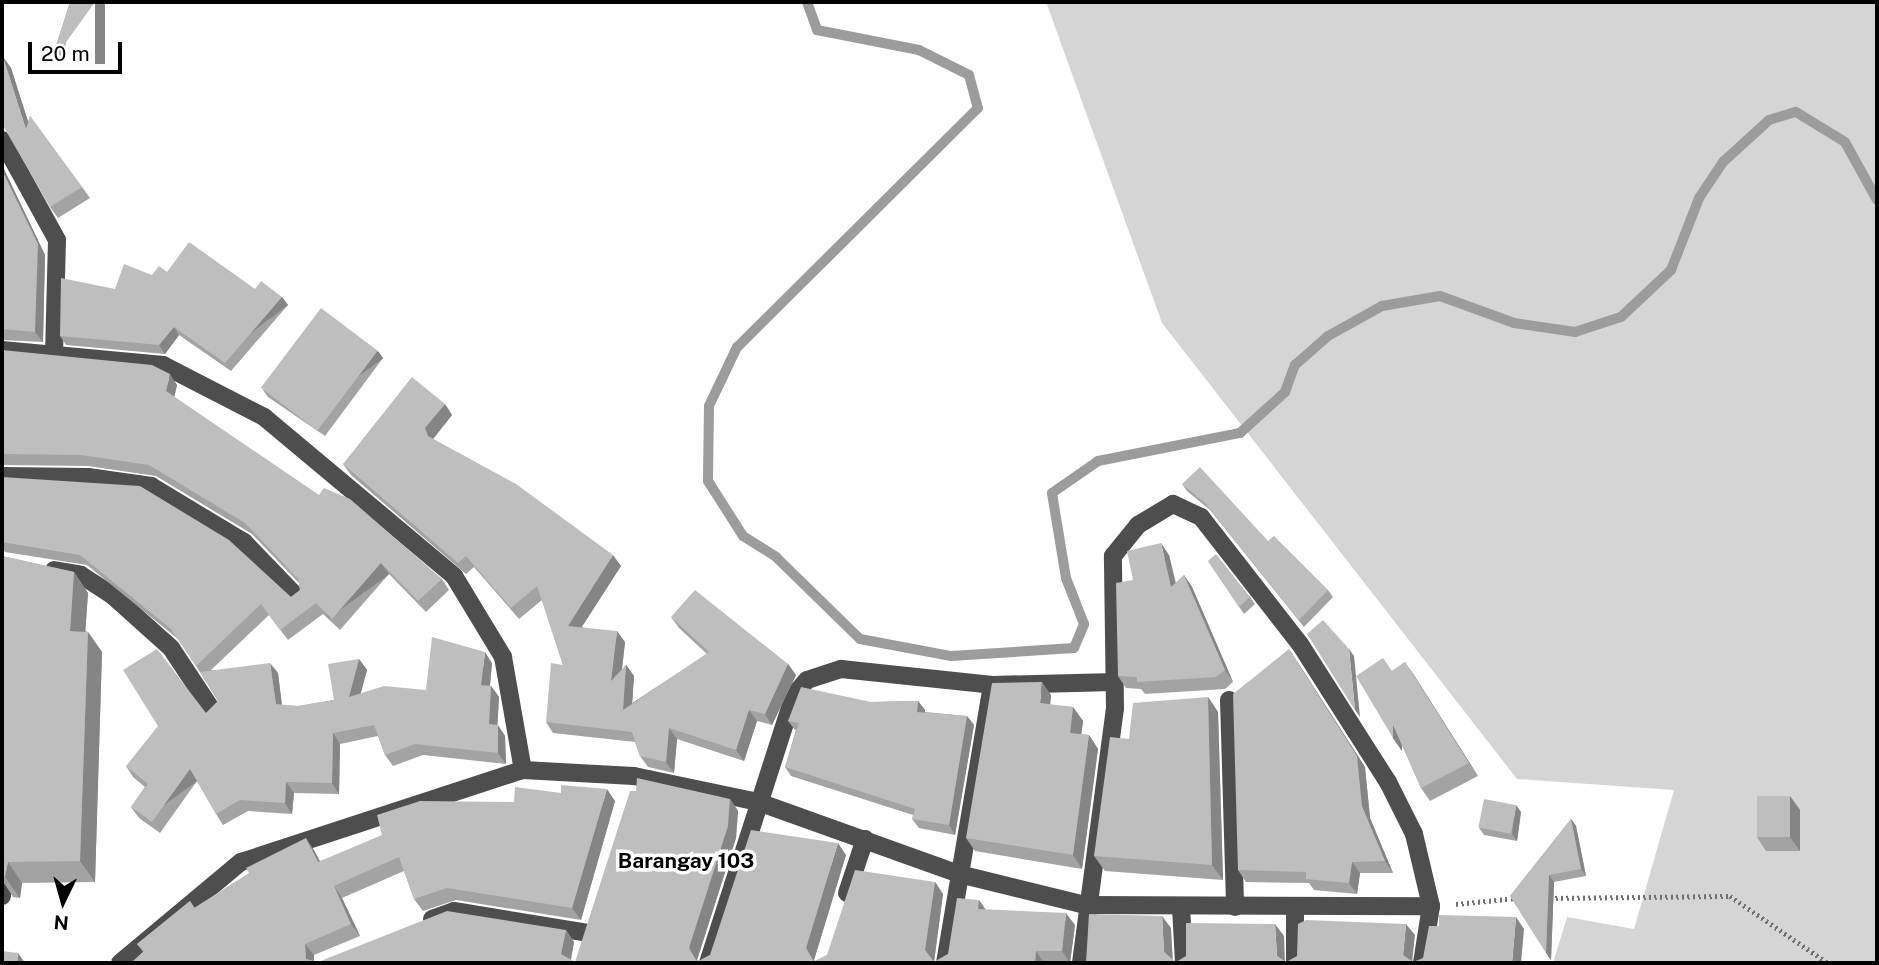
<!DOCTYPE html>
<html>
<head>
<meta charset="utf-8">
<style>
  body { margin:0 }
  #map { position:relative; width:1879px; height:965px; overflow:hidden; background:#fff; font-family:"Public Sans",sans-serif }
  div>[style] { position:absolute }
  .green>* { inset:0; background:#d5d5d5 }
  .stream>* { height:10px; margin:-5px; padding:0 5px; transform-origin:5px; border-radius:5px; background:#9c9c9c }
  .path>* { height:4.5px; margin-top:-2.25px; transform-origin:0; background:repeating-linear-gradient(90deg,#707070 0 2px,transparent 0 5.5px) }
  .minor>* { height:18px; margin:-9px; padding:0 9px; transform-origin:9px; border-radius:9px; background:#4e4e4e }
  .wall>* { inset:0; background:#a3a3a3 }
  .shaded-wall>* { inset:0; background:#858585; transform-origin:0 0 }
  .building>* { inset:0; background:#bebebe; transform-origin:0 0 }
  span { translate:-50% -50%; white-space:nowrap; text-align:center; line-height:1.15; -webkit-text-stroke:7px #fff; paint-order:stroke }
  .quarter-label { font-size:21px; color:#000; font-weight:700 }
  .frame { position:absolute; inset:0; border:4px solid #000; pointer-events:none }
  .north { position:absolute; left:28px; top:867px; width:70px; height:70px; -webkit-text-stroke:5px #fff; paint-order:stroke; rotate:185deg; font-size:19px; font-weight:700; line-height:28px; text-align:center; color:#000 }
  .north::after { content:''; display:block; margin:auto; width:24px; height:32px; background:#000; clip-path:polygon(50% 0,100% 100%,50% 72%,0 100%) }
  .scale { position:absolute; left:28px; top:42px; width:94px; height:32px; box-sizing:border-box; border:4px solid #000; border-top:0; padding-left:9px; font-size:21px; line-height:24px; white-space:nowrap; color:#000; -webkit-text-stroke:5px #fff; paint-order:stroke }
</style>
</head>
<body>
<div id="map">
  <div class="green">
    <i style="clip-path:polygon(1046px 2px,1877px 2px,1877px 963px,1553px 963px,1567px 917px,1634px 929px,1674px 790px,1517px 779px,1162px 323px)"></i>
  </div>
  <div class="stream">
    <i style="left:807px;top:2px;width:30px;rotate:70deg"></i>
    <i style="left:817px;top:30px;width:104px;rotate:11.1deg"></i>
    <i style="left:919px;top:50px;width:56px;rotate:26.6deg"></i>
    <i style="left:969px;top:75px;width:34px;rotate:75deg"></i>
    <i style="left:978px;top:108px;width:339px;rotate:135.2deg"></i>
    <i style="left:737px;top:347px;width:65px;rotate:115.4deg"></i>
    <i style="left:709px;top:406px;width:75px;rotate:90.8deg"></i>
    <i style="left:708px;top:481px;width:65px;rotate:57.5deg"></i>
    <i style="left:743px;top:536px;width:39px;rotate:32deg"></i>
    <i style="left:776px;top:557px;width:117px;rotate:44.3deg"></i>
    <i style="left:860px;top:639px;width:93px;rotate:10.6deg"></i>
    <i style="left:951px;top:656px;width:123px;rotate:-3.7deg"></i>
    <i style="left:1074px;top:648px;width:26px;rotate:-67deg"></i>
    <i style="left:1084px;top:624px;width:49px;rotate:-111.4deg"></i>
    <i style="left:1066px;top:578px;width:86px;rotate:-99.4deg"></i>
    <i style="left:1052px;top:493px;width:56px;rotate:-34.8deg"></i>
    <i style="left:1098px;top:461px;width:145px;rotate:-11.2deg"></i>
    <i style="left:1240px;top:433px;width:61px;rotate:-42.3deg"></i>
    <i style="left:1285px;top:392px;width:29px;rotate:-70deg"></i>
    <i style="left:1295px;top:365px;width:44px;rotate:-41.3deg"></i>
    <i style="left:1328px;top:336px;width:62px;rotate:-29.1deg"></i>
    <i style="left:1382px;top:306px;width:59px;rotate:-9.8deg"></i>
    <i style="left:1440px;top:296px;width:79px;rotate:20deg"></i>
    <i style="left:1514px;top:323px;width:62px;rotate:8.4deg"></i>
    <i style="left:1575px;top:332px;width:48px;rotate:-18.1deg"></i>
    <i style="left:1621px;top:317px;width:69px;rotate:-43.2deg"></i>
    <i style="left:1671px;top:270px;width:77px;rotate:-68.7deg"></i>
    <i style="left:1699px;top:198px;width:43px;rotate:-56.3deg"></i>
    <i style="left:1723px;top:162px;width:62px;rotate:-42.4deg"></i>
    <i style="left:1769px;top:120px;width:28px;rotate:-17deg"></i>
    <i style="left:1796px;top:112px;width:57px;rotate:31.5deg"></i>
    <i style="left:1845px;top:142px;width:66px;rotate:61.1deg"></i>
  </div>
  <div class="path">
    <i style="left:1550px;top:898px;width:180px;rotate:-0.6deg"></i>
    <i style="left:1730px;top:896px;width:119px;rotate:34.4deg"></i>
    <i style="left:1456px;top:904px;width:61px;rotate:-5.6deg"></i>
  </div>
  <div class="minor">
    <i style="left:2px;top:140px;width:114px;rotate:61.2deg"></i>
    <i style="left:57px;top:240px;width:111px;rotate:91.5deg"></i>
    <i style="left:2px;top:350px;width:162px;rotate:5.3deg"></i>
    <i style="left:163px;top:365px;width:114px;rotate:27.2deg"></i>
    <i style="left:264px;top:417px;width:248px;rotate:39.9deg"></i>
    <i style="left:454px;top:576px;width:95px;rotate:58.8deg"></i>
    <i style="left:503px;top:657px;width:115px;rotate:80deg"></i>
    <i style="left:2px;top:476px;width:86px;rotate:0.7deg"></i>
    <i style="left:88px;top:477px;width:64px;rotate:8.1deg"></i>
    <i style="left:151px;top:486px;width:109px;rotate:31.1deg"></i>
    <i style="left:244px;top:542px;width:76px;rotate:46.1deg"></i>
    <i style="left:54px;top:570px;width:27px;rotate:10deg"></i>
    <i style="left:81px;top:575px;width:37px;rotate:33deg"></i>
    <i style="left:112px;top:595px;width:79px;rotate:41.9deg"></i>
    <i style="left:171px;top:648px;width:78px;rotate:56.5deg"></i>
    <i style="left:1229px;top:700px;width:207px;rotate:88.3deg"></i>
    <i style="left:847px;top:893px;width:57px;rotate:-71.6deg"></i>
    <i style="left:2px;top:896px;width:38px;rotate:-85deg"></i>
    <i style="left:1181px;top:907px;width:56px;rotate:86.9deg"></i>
    <i style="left:1295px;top:910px;width:53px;rotate:90deg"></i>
    <i style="left:432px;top:919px;width:23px;rotate:-20deg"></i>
    <i style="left:454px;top:911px;width:137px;rotate:9.3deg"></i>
    <i style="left:120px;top:963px;width:158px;rotate:-39.9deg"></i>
    <i style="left:241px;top:862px;width:297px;rotate:-18.1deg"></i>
    <i style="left:523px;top:770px;width:111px;rotate:3.1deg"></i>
    <i style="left:634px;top:776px;width:127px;rotate:11.8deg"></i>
    <i style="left:758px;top:802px;width:214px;rotate:19.7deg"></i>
    <i style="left:959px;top:874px;width:130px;rotate:13.8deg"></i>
    <i style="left:1085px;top:905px;width:346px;rotate:0.2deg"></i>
    <i style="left:708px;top:963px;width:281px;rotate:-72.2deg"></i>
    <i style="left:794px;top:695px;width:20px;rotate:-49deg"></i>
    <i style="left:807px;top:680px;width:36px;rotate:-18deg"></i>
    <i style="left:841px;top:669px;width:152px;rotate:6deg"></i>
    <i style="left:992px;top:685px;width:123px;rotate:-1.4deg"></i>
    <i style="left:945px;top:963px;width:282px;rotate:-80.4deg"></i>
    <i style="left:1081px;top:963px;width:257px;rotate:-82.4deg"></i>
    <i style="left:1115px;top:708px;width:152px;rotate:-90.8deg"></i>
    <i style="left:1113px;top:556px;width:40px;rotate:-51deg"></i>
    <i style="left:1138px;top:525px;width:41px;rotate:-31deg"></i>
    <i style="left:1173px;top:504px;width:31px;rotate:25deg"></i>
    <i style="left:1201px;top:517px;width:161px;rotate:52.1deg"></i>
    <i style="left:1300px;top:644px;width:164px;rotate:57.5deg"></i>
    <i style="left:1388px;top:782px;width:58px;rotate:63.4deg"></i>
    <i style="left:1414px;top:834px;width:74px;rotate:76.7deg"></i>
    <i style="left:1431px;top:906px;width:58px;rotate:99deg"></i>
  </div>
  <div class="wall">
    <i style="clip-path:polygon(70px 2px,64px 59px,60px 56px,55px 49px)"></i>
    <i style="clip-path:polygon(3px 57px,11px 68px,28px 122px,30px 116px,90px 198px,58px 218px,50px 207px)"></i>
    <i style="clip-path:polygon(2px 165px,45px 255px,43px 342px,2px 340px)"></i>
    <i style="clip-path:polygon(167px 272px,255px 289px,282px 297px,288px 305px,231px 371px,179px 335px,165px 354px,66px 345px,60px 336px,115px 289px,152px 275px)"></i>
    <i style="clip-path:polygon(2px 350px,177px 385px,174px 397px,442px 579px,449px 590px,426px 612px,389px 574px,340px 630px,323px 614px,288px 640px,269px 615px,211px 670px,278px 673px,282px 705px,298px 706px,334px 700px,359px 659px,367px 670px,360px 694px,426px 690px,492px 663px,490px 686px,491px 686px,499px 697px,497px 725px,505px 736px,506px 764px,423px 755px,393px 766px,385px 755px,378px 736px,340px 744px,339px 794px,294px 793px,292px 814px,248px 811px,223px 825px,216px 814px,197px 781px,160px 833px,139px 818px,131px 807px,145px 787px,133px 777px,126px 766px,206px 713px,218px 701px,200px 672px,178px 639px,87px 565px,5px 552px,2px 547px,2px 477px,291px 597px,300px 590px,299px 583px,252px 534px,156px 476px,88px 466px,2px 465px)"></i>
    <i style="clip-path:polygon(383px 358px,325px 436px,268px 397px,263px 390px)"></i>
    <i style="clip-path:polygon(445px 404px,452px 415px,433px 439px,621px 566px,582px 627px,625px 642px,622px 670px,626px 665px,634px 676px,632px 703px,707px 654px,679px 628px,671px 617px,788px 664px,796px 675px,772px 725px,757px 721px,744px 761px,677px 739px,674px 773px,648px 767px,640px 756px,635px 742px,553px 733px,546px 722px,563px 665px,542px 600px,519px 619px,474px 567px,466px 574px,351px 475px,343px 464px)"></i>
    <i style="clip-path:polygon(1182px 484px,1328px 590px,1333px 597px,1304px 627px,1210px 510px,1187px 491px)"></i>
    <i style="clip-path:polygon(1169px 555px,1176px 583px,1184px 575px,1192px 587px,1233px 682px,1225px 689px,1145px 694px,1141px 689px,1126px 688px,1118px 676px,1133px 580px)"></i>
    <i style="clip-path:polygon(2px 556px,74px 572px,88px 593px,85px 631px,88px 632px,102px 652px,95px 882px,22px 883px,20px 898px,13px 897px,2px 880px)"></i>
    <i style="clip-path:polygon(1208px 561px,1250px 597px,1255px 604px,1244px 614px)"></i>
    <i style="clip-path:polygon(1297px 661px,1365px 767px,1370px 818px,1393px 873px,1360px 873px,1357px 894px,1314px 890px,1309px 883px,1246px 882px,1238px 870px)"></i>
    <i style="clip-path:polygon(1405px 662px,1478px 776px,1430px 801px,1421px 788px,1402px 745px,1402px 751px,1393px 738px,1392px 671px)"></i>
    <i style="clip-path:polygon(1051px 695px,1050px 705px,1073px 707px,1083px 721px,1081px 734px,1089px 735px,1098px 749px,1082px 869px,975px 851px,966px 838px)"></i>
    <i style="clip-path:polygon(1208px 697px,1218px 712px,1223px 880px,1105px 871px,1094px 856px,1129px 739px)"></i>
    <i style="clip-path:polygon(918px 701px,925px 710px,925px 712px,967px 716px,974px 725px,955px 835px,919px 828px,912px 819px,913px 815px,791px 776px,785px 767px,796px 730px,795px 730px,788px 721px,871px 702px)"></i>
    <i style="clip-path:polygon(1790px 796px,1800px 810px,1800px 851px,1766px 851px,1757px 837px)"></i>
    <i style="clip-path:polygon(730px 799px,738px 811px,736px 838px,697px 960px,698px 961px,710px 955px,846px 855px,814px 960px,815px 961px,827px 955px,935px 882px,943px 894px,934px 962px,948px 954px,979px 900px,986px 910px,1075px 925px,1070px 963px,131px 963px,143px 952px,137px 944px,190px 901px,195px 908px,314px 850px,320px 861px,514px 802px,615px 801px,581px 920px,456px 900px,423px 911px,414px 899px,404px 871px,342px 898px,360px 936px,314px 955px,314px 961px,318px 962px,566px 930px,574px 942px,571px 960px,575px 962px)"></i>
    <i style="clip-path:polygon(1521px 812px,1517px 841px,1484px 835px,1479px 828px)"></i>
    <i style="clip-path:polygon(1571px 819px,1576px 826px,1586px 876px,1554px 882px,1551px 960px,1510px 896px)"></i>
  </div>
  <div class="shaded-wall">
    <i style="left:95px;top:2px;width:10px;height:62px"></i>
    <i style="clip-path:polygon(3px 57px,11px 68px,34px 140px,26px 129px)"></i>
    <i style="clip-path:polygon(2px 165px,45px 255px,43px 342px,35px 332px,2px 170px)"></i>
    <i style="left:282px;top:297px;width:10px;height:87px;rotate:53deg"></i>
    <i style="clip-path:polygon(174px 327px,179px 335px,165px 354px,159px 345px)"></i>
    <i style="left:378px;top:351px;width:9px;height:97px;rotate:54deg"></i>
    <i style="clip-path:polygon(170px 374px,177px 385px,173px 402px,166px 391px)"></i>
    <i style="clip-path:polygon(445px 404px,452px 415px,433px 439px,428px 436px,425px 428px)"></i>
    <i style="clip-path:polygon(1161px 543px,1169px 555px,1179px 599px,1171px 587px)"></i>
    <i style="clip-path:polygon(613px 555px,621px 566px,575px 637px,568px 626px)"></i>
    <i style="left:381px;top:563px;width:14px;height:74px;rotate:54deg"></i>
    <i style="clip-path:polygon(74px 572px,88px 593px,84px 652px,70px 631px)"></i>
    <i style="clip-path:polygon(1184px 575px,1192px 587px,1233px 682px,1225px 670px)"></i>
    <i style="clip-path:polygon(617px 631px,625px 642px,619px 693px,611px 681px)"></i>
    <i style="clip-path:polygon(88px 632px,102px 652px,95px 882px,80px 861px)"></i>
    <i style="clip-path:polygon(1289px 649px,1365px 767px,1370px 818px,1393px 873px,1385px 861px)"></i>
    <i style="clip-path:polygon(1349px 649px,1354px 656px,1360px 717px,1355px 710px)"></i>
    <i style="clip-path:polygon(485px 652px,492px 663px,489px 696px,481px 685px)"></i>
    <i style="clip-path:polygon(359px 659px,367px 670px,357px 708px,349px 697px)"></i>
    <i style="clip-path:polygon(1405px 662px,1414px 675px,1478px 776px,1469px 763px)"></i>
    <i style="clip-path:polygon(270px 663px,278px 673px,283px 715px,276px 704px)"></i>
    <i style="clip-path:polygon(788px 664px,796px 675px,772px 725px,765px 714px)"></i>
    <i style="clip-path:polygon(626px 665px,634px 676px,631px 721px,623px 710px)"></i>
    <i style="clip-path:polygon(1042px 682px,1051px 695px,1049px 717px,1040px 703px)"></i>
    <i style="clip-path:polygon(491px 686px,499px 697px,497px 735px,489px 724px)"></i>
    <i style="clip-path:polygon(1208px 697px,1218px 712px,1223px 880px,1212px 865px)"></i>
    <i style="clip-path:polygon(918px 701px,925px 710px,924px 721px,917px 712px)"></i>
    <i style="clip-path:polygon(1073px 707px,1083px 721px,1080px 746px,1070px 733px)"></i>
    <i style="clip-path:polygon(749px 710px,757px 721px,744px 761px,736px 750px)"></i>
    <i style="clip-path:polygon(967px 716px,974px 725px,955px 835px,949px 825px)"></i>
    <i style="clip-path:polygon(498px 725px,505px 736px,506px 764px,498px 753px)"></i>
    <i style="clip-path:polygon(1393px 725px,1402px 738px,1402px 751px,1393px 738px)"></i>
    <i style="clip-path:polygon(669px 728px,677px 739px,674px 773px,666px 762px)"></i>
    <i style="clip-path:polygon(333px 733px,340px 744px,339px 794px,332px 783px)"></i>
    <i style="clip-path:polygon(1089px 735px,1098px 749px,1082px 869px,1073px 855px)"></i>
    <i style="left:190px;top:769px;width:14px;height:65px;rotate:54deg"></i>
    <i style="clip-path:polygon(286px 782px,294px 793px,292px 814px,285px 803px)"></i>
    <i style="clip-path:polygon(607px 789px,615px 801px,581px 920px,572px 908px)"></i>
    <i style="clip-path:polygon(1790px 796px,1800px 810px,1800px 851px,1790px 837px)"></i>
    <i style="clip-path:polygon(730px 799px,738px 811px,736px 838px,697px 960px,699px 963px,698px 963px,689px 948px)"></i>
    <i style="clip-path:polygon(1516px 805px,1521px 812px,1517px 841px,1512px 834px)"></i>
    <i style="clip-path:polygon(1571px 819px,1576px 826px,1586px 876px,1581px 869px)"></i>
    <i style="clip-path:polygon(306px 838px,314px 850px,326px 874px,318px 862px)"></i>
    <i style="clip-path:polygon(838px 843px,846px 855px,814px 960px,816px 963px,815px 963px,806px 948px)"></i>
    <i style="clip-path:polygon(8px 862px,22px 883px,20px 898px,5px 877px)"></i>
    <i style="clip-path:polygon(1352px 862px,1360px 873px,1357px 894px,1349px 883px)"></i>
    <i style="clip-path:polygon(1549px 875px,1554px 882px,1551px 960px,1546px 953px)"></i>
    <i style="clip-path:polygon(935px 882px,943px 894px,934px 962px,925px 950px)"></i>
    <i style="clip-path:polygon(334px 886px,342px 898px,360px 936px,351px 924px)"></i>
    <i style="clip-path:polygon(979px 900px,987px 912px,978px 909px)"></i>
    <i style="clip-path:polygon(1066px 913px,1075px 925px,1070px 963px,1062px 951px)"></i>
    <i style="clip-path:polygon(1162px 916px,1171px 928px,1173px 963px,1164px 952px)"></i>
    <i style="clip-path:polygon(1516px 917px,1524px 929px,1521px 963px,1512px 963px)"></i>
    <i style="clip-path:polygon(1275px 924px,1284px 936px,1285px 963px,1277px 956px)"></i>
    <i style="clip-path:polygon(1406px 924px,1415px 935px,1412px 963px,1403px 955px)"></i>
    <i style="clip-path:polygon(566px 930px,574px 942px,570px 963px,561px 954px)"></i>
    <i style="clip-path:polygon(305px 944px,314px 955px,314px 963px,306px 959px)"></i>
    <i style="clip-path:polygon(1036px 951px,1044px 963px,1035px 963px)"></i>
    <i style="clip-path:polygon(18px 953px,25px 963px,17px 963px)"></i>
  </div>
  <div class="building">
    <i style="clip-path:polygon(70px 2px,95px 2px,59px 52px,55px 49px)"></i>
    <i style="clip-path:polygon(2px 57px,3px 57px,26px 129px,30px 116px,82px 187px,50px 207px,2px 124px)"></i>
    <i style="clip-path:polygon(2px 170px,38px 244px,35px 332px,2px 329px)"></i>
    <i style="clip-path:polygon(189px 242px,255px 289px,261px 281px,282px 297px,225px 363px,174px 327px,159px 345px,60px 336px,61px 278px,115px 289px,124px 264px,152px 275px,159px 266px,167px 272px)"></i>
    <i style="left:321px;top:308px;width:71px;height:100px;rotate:37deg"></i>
    <i style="clip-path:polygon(2px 350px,152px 365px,170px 374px,166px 391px,319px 495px,324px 488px,350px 499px,442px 579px,418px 601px,381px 563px,332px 619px,316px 603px,280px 630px,261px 604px,196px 666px,171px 629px,80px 555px,2px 542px,2px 477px,140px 486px,229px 540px,291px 597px,300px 590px,298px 579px,245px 523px,149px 465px,81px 455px,2px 454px)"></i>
    <i style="clip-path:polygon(412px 377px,445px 404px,425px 428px,428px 436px,516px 484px,613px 555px,568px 626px,617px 631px,611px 681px,626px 665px,623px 710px,709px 652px,671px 617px,695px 590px,788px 664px,765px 714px,749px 710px,736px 750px,669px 728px,666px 762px,640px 756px,632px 732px,546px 722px,551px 663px,563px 665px,537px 586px,511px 608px,466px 556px,458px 563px,343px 464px)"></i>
    <i style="clip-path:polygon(1200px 467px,1268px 541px,1274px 536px,1328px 590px,1299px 620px,1205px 503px,1182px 484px)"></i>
    <i style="clip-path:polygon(1161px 543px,1171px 587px,1184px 575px,1225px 670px,1216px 677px,1137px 682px,1137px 677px,1118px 676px,1116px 583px,1133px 580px,1127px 551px)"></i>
    <i style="clip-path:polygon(1216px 554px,1250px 597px,1239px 607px,1208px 561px)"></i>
    <i style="clip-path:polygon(2px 556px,74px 572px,70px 631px,88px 632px,80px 861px,8px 862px,5px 877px,2px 876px)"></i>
    <i style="clip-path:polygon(1323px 620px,1349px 649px,1355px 710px,1307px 634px)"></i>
    <i style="clip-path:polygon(432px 637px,485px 652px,481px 685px,491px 686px,489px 724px,498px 725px,498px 753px,415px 744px,385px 755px,374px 725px,333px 733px,332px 783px,286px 782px,285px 803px,240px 800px,216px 814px,190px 769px,152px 822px,131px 807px,148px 784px,126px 766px,158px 726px,123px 670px,157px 649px,206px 713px,218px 701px,200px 672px,270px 663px,276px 704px,298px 706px,334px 700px,328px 664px,359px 659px,349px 697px,384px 686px,426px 690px)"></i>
    <i style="clip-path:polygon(1289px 649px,1357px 756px,1362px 806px,1385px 861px,1352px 862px,1349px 883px,1306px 879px,1306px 872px,1238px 870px,1233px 694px)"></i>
    <i style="clip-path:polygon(1383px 658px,1392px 671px,1405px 662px,1469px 763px,1421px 788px,1393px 725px,1393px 738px,1356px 676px)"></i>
    <i style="clip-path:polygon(1042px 682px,1040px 703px,1073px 707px,1070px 733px,1089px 735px,1073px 855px,966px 838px,992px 683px)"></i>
    <i style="clip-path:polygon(801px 687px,871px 702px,918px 701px,917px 712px,967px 716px,949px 825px,912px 819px,915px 809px,785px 767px,799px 723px,788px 721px)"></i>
    <i style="clip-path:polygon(1208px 697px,1212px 865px,1094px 856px,1110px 737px,1129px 739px,1133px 703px)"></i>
    <i style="clip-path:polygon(637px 778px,730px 799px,728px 826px,689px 948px,697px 962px,710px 955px,751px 830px,838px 843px,806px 948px,814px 962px,827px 955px,855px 870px,935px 882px,925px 950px,934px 962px,948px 954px,957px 898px,979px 900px,978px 909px,1066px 913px,1062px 951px,1036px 951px,1035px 963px,131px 963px,144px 951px,137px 944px,190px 901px,194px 908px,249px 873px,246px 868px,306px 838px,318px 862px,382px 835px,377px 815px,420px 801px,514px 802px,515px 787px,561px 793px,561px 785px,607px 789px,572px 908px,447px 888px,414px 899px,399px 857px,334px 886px,351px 924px,305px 944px,306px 959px,318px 962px,447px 911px,566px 930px,561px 954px,575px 962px,630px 791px,636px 791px)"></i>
    <i style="left:1757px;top:796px;width:33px;height:41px"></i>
    <i style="left:1484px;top:799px;width:33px;height:29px;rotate:11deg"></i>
    <i style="clip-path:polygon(1571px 819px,1581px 869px,1549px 875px,1546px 953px,1510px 896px)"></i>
    <i style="clip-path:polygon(1089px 914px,1162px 916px,1164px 952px,1176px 962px,1186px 956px,1186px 923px,1275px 924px,1277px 956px,1286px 962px,1297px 956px,1298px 924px,1306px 920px,1406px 924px,1403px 955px,1413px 962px,1423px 958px,1429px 926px,1439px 926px,1439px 915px,1516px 917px,1512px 963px,1086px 963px)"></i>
    <i style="clip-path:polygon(2px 951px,18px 953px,17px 963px,2px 963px)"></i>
  </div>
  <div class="quarter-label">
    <span style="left:686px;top:861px">Barangay 103</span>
  </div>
  <div class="frame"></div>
  <div class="north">N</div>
  <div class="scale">20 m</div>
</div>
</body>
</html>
